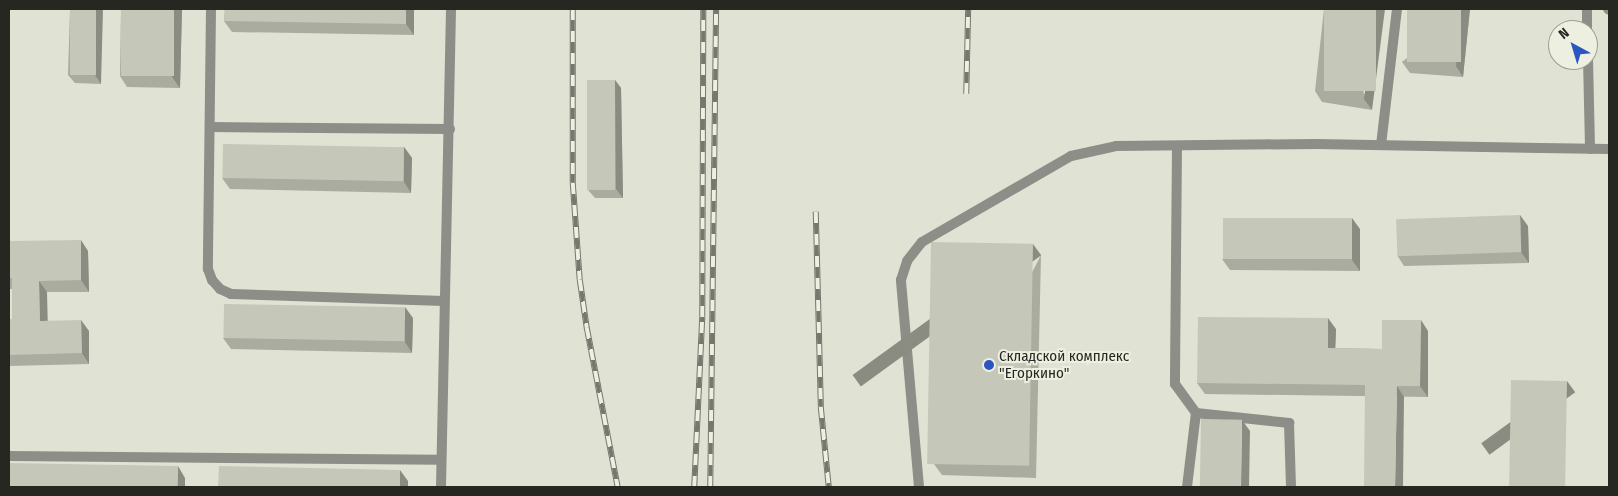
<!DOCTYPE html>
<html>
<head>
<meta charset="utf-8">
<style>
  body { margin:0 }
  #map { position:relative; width:1618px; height:496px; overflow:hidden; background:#e0e3d3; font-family:"Fira Sans Condensed",sans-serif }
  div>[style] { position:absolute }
  .lane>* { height:10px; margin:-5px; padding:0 5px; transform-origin:5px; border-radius:5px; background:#8d8e87 }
  .rail>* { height:5.5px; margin-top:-2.75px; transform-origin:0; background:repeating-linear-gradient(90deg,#edf0e0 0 11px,#76786e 0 22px); box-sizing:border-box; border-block:1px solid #76786e }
  .wall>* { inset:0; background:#a9ac9e }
  .shaded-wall>* { inset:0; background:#8a8c81; transform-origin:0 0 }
  .building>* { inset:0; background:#c5c8b8; transform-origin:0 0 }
  .dots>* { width:14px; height:14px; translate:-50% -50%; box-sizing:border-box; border:2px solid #edf0e0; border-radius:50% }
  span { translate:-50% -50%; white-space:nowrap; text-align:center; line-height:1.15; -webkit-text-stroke:4px #edf0e0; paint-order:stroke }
  .poi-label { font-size:15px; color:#262721 }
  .left { translate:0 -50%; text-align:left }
  .frame { position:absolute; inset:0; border:10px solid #262721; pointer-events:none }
  .north { position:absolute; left:1548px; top:20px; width:50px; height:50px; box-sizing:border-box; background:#edf0e0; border:1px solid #9da094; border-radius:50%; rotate:321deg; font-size:14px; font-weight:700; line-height:20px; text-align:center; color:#262721 }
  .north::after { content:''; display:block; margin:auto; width:18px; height:22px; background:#2a55c3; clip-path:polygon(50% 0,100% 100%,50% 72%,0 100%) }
</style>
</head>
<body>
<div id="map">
  <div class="lane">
    <i style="left:211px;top:9px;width:260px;rotate:90.7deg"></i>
    <i style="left:208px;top:269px;width:12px;rotate:70deg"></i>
    <i style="left:212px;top:280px;width:12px;rotate:48deg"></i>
    <i style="left:220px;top:289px;width:12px;rotate:24deg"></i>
    <i style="left:231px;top:294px;width:213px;rotate:1.9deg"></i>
    <i style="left:1587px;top:9px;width:21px;rotate:90deg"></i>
    <i style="left:1608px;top:9px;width:1px;rotate:45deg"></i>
    <i style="left:1588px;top:59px;width:90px;rotate:88.7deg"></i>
    <i style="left:210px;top:127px;width:240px;rotate:0.5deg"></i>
    <i style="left:1381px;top:145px;width:137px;rotate:-83.3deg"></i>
    <i style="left:1177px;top:146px;width:238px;rotate:90.5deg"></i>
    <i style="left:1175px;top:384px;width:36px;rotate:54deg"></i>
    <i style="left:1196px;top:413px;width:94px;rotate:6.1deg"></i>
    <i style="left:1289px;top:423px;width:64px;rotate:88.2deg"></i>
    <i style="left:9px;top:456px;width:432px;rotate:0.5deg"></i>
    <i style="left:441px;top:487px;width:478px;rotate:-88.8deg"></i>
    <i style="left:919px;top:487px;width:208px;rotate:-95deg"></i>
    <i style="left:901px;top:280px;width:20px;rotate:-72deg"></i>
    <i style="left:907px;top:261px;width:24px;rotate:-52deg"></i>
    <i style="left:922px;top:242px;width:172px;rotate:-30deg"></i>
    <i style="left:1071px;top:156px;width:46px;rotate:-12.5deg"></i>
    <i style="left:1116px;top:146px;width:200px;rotate:-0.6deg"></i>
    <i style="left:1316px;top:144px;width:293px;rotate:1deg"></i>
    <i style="left:1187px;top:487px;width:75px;rotate:-83.1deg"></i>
  </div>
  <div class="rail">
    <i style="left:573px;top:9px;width:174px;rotate:90deg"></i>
    <i style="left:573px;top:183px;width:97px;rotate:85.9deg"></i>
    <i style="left:580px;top:280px;width:49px;rotate:81.7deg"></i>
    <i style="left:587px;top:328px;width:162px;rotate:79deg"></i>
    <i style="left:966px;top:94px;width:85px;rotate:-88.7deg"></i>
    <i style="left:816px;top:212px;width:195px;rotate:88.5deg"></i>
    <i style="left:821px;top:407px;width:80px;rotate:84.3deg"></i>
    <i style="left:694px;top:487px;width:170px;rotate:-87.3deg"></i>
    <i style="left:702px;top:317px;width:308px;rotate:-89.8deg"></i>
    <i style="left:710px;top:487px;width:478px;rotate:-89.3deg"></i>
  </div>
  <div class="wall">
    <i style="clip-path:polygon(70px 9px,101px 84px,75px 83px,68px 75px)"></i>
    <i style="clip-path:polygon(121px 9px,182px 9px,180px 88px,127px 87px,120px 76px)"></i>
    <i style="clip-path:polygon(225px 9px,414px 9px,414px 35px,232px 32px,224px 21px)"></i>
    <i style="clip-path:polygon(1324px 9px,1372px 110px,1322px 102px,1315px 91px)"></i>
    <i style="clip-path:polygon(1470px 9px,1463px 77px,1410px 73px,1402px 62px)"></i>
    <i style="clip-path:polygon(615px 80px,621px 88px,623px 198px,595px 198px,588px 190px)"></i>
    <i style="clip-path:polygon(404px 147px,412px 158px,411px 193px,230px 189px,222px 178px)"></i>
    <i style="clip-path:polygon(1528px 226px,1529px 263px,1404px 266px,1397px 255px)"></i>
    <i style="clip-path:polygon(1360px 229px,1360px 271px,1230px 270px,1222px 259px)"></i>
    <i style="clip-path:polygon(9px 241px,88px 251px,89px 292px,47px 292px,47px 321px,89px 331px,89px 364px,9px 366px,9px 319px,12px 319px,12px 289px,9px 289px)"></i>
    <i style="clip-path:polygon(1041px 255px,1036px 478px,942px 475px,934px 464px)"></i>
    <i style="clip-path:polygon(413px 318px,412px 353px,231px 349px,223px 338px)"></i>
    <i style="clip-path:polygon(1336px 329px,1335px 348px,1382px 349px,1428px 331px,1428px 397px,1205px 394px,1197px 383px)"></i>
  </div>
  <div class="shaded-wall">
    <i style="clip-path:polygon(96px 9px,103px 9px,101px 84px,95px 75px)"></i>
    <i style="clip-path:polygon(174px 9px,182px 9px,180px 88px,172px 77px)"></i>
    <i style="clip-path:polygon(406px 9px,414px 9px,414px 35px,406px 24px)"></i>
    <i style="clip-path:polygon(1376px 9px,1385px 9px,1372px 110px,1364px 99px)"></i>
    <i style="clip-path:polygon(1461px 9px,1470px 9px,1463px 77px,1456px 66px)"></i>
    <i style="clip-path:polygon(615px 80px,621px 88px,623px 198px,616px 189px)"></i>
    <i style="clip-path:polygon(404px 147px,412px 158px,411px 193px,404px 182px)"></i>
    <i style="clip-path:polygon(1520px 215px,1528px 226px,1529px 263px,1521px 252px)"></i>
    <i style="clip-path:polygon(1352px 218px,1360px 229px,1360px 271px,1352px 260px)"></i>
    <i style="clip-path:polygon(81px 240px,88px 251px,89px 292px,81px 280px)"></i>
    <i style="left:1033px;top:244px;width:14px;height:223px;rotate:54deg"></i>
    <i style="clip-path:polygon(39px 281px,47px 292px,48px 332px,40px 321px)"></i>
    <i style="clip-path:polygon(405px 307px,413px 318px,412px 353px,405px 342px)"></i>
    <i style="clip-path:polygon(1328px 318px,1336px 329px,1335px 359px,1328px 348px)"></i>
    <i style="clip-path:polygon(81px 320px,89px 331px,89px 364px,82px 353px)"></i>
    <i style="clip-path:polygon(1421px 320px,1428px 331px,1428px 397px,1420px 386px)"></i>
    <i style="left:1567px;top:381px;width:14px;height:106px;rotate:54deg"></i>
    <i style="clip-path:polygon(1397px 386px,1404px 397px,1403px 487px,1395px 487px)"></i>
    <i style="clip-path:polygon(1242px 420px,1250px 431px,1249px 487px,1241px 487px)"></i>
    <i style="clip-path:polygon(178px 466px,185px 478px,185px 487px,177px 487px)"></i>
    <i style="clip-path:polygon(400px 470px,408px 481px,408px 487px,400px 487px)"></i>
  </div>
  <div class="building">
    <i style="left:70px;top:9px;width:26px;height:66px"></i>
    <i style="left:121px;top:9px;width:53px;height:67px"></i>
    <i style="clip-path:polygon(225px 9px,406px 9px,406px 24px,224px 21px)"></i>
    <i style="left:1324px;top:9px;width:52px;height:82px"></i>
    <i style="left:1407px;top:9px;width:54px;height:53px"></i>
    <i style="left:587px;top:80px;width:28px;height:110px"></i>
    <i style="left:223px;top:144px;width:181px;height:34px;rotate:1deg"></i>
    <i style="left:1520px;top:215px;width:37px;height:124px;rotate:88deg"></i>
    <i style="left:1223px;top:218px;width:129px;height:41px"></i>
    <i style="clip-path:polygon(81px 240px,81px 280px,39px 281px,40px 321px,81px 320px,82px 353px,9px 355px,9px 319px,12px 319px,12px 278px,9px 278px,9px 241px)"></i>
    <i style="left:931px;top:242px;width:102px;height:222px;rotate:1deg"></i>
    <i style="left:224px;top:304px;width:181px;height:34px;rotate:1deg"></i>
    <i style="clip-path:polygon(1198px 317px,1328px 318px,1328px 348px,1382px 349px,1382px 320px,1421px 320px,1420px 386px,1397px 386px,1395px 487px,1364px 487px,1365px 385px,1197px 383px)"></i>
    <i style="left:1511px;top:380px;width:56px;height:107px;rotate:1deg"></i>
    <i style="left:1201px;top:419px;width:41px;height:68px;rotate:1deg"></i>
    <i style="left:9px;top:463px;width:169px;height:24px;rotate:1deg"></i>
    <i style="clip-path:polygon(219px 466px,400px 470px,400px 487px,218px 487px)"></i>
  </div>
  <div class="dots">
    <i style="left:989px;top:365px;background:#2a55c3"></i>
  </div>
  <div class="poi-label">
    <span class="left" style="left:999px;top:365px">Складской комплекс<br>"Егоркино"</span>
  </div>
  <div class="frame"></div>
  <div class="north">N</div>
</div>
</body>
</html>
